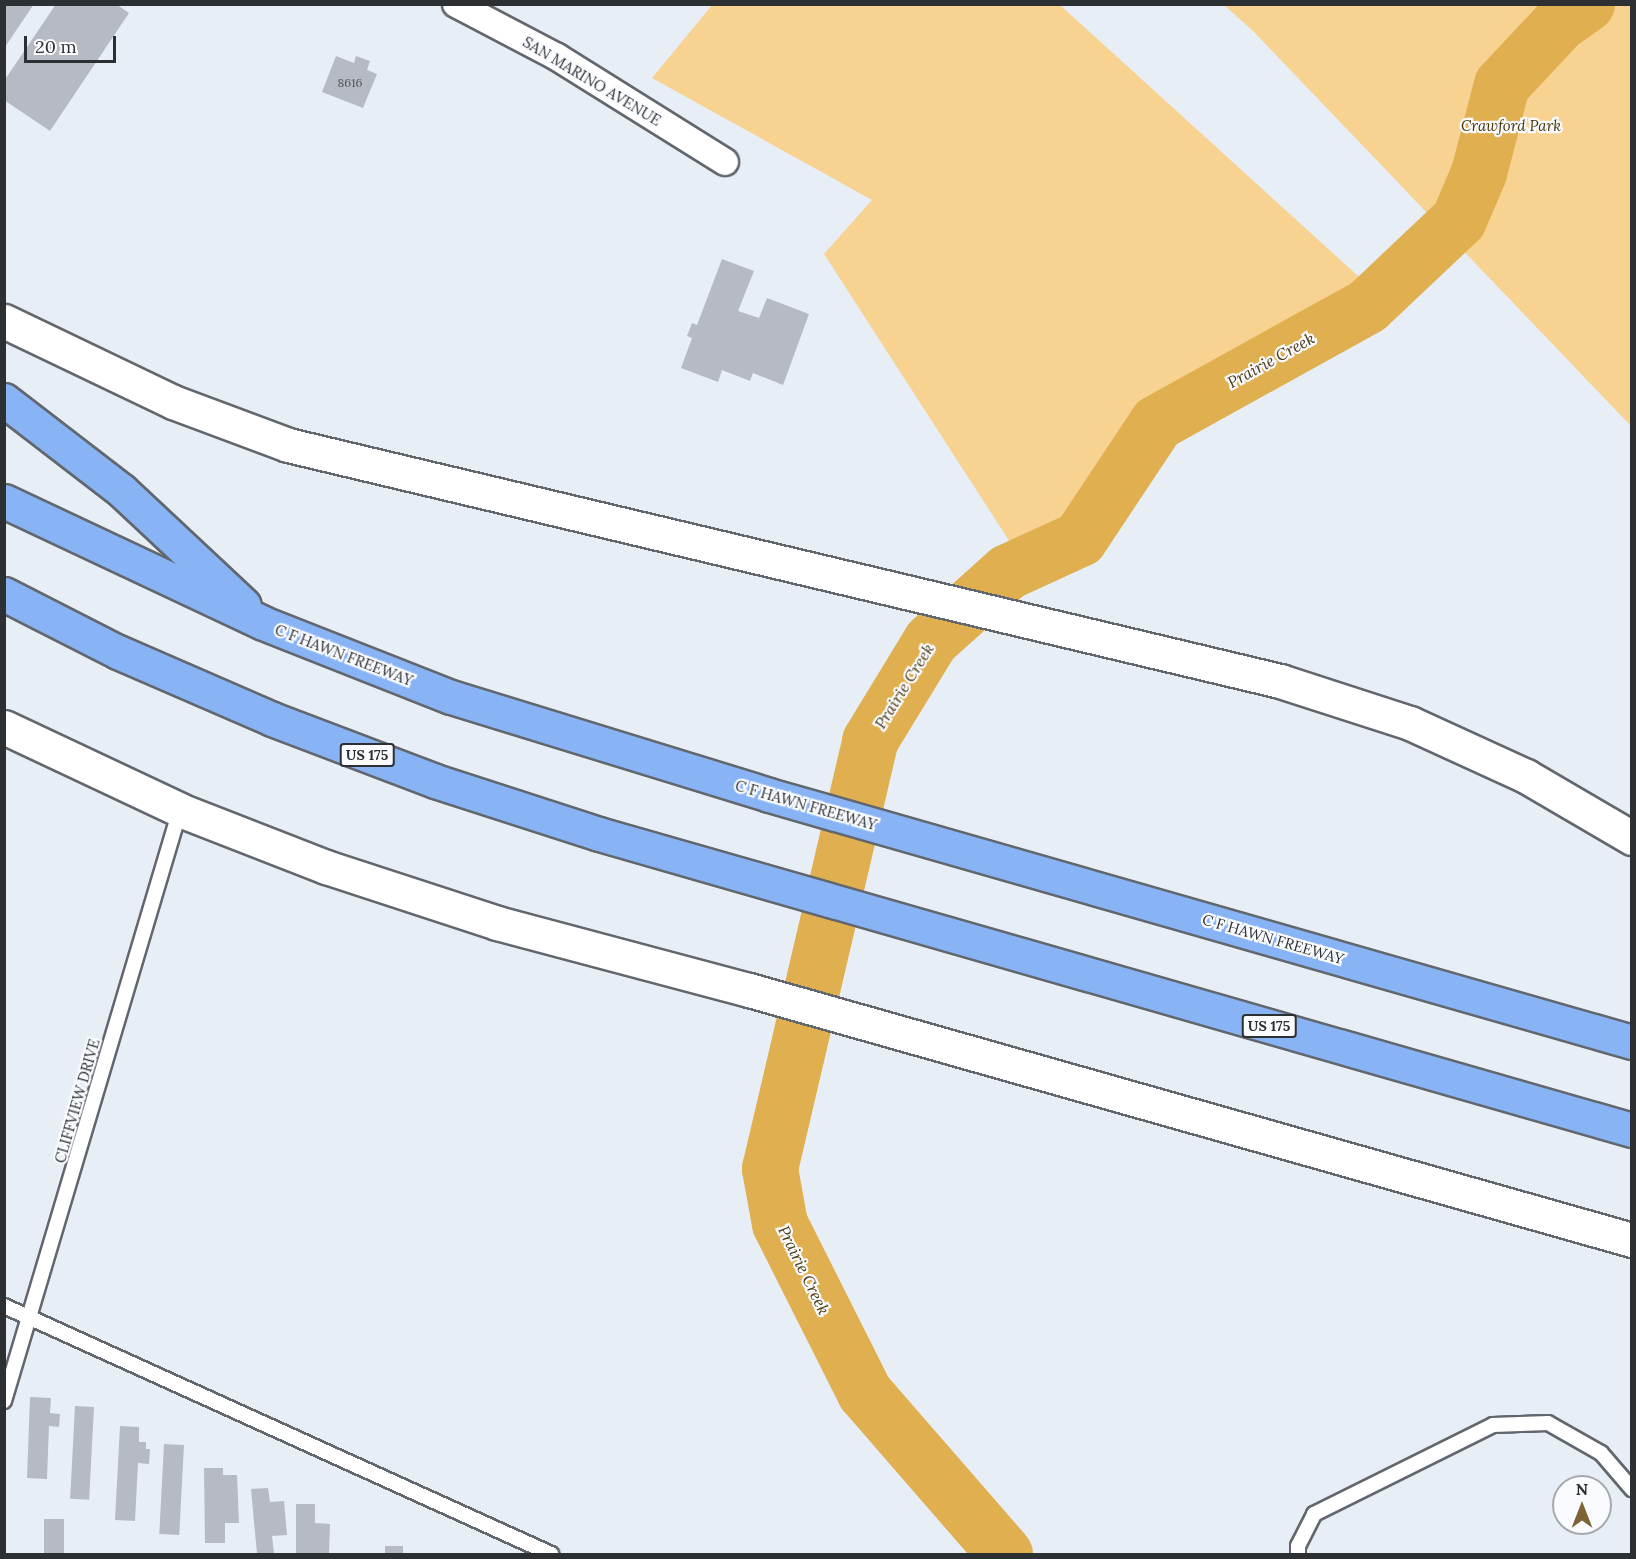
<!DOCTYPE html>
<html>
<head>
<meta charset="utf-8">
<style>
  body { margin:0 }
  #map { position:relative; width:1636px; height:1559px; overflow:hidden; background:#e8eef6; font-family:Lora,serif }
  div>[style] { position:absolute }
  .green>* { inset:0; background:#f7d290 }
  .river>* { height:56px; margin:-28px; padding:0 28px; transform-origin:28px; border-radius:28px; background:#e0af50 }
  .building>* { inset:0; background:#b6bbc3; transform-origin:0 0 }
  .roads { filter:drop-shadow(2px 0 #62676e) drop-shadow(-2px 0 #62676e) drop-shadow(0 2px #62676e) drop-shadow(0 -2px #62676e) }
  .lane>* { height:14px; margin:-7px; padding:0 7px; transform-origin:7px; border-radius:7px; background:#fff }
  .street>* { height:26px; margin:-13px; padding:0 13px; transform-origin:13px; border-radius:13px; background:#fff }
  .secondary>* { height:33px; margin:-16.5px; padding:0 16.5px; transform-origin:16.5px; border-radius:16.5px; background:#fff }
  .highway>* { height:33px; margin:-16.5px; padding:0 16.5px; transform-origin:16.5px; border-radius:16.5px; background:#88b4f6 }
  span { translate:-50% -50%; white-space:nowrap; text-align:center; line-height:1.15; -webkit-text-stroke:4.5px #f9fbfe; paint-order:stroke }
  .number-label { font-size:12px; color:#4f5357 }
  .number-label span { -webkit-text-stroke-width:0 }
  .shield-label span { padding:2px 4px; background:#f9fbfe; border:2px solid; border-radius:4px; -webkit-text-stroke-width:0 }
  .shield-label { font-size:14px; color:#2d3033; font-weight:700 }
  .street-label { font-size:15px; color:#2d3033 }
  .park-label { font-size:15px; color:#49350c; font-style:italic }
  .water-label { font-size:16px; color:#4d3911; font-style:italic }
  .frame { position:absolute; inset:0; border:6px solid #2d3033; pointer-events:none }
  .north { position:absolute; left:1552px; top:1475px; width:60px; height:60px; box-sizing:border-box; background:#f9fbfe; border:2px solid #a7aaad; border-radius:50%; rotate:0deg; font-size:16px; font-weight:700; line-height:24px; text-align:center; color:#2d3033 }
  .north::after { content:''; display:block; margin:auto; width:21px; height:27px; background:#7d6435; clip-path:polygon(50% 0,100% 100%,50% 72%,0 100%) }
  .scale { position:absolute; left:24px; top:36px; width:92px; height:27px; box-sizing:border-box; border:3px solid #2d3033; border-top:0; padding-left:8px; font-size:18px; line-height:21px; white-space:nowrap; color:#2d3033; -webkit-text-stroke:4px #f9fbfe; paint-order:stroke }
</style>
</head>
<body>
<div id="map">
  <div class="green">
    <i style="clip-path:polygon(713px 4px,1060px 5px,1369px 286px,1017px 553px,824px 254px,872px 200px,652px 78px)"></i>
    <i style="clip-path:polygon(1224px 5px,1631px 5px,1631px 426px,1253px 31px)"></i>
  </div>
  <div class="river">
    <i style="left:1005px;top:1554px;width:213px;rotate:-131deg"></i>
    <i style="left:865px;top:1393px;width:189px;rotate:-116.7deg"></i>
    <i style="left:780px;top:1224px;width:56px;rotate:-100.3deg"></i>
    <i style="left:770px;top:1169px;width:440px;rotate:-76.8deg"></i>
    <i style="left:870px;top:741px;width:117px;rotate:-58.6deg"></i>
    <i style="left:931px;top:641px;width:103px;rotate:-41.9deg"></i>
    <i style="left:1008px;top:572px;width:79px;rotate:-24.6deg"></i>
    <i style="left:1080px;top:539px;width:139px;rotate:-56.4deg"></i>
    <i style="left:1157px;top:423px;width:241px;rotate:-29deg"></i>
    <i style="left:1368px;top:306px;width:125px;rotate:-43.4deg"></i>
    <i style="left:1459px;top:220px;width:51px;rotate:-66.9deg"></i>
    <i style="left:1479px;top:173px;width:91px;rotate:-75.4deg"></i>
    <i style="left:1502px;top:85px;width:85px;rotate:-46.9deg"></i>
    <i style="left:1560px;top:23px;width:33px;rotate:-35deg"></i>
  </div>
  <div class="building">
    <i style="clip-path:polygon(5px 4px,34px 4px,5px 47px)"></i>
    <i style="clip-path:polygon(56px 4px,116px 4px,129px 13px,50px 131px,4px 100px,4px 81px)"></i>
    <i style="clip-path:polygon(336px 56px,354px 63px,356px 56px,370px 61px,367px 70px,377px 74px,363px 108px,322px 92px)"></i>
    <i style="clip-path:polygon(722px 259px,754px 271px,738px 311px,759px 318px,767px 298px,809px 314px,783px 385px,753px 373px,750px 381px,722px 370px,718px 382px,681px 368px,692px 338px,687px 336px,692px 323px,697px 325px)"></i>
    <i style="clip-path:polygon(30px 1397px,51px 1398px,50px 1413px,60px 1414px,59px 1427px,49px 1426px,47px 1479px,27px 1478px)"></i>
    <i style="left:75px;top:1406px;width:19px;height:93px;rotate:3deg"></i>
    <i style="clip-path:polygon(120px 1426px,139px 1427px,139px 1442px,146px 1442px,146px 1449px,150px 1449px,149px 1464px,138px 1463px,135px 1521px,115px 1520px)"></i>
    <i style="left:164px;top:1444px;width:20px;height:90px;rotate:3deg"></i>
    <i style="clip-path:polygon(204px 1468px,223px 1468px,223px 1475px,237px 1475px,239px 1523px,225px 1523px,225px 1543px,205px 1543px)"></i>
    <i style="clip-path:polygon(268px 1488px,270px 1502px,284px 1501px,287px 1535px,272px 1536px,274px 1554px,257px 1554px,251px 1489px)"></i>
    <i style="clip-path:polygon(296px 1504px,315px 1504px,315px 1523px,330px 1524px,329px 1554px,296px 1554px)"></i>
    <i style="left:44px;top:1519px;width:20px;height:35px"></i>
    <i style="left:403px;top:1546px;width:8px;height:18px;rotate:90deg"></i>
  </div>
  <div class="roads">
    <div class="lane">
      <i style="left:4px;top:1306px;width:601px;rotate:24.39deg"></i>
      <i style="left:4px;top:1401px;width:617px;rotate:-73.42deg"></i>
      <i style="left:1298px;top:1554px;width:8px;rotate:-90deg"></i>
      <i style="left:1298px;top:1546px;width:36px;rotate:-63deg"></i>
      <i style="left:1314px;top:1514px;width:200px;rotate:-26.4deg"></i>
      <i style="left:1493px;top:1425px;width:55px;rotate:-2.1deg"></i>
      <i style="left:1548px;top:1423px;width:61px;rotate:29.5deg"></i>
      <i style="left:1601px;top:1453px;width:48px;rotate:49.3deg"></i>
    </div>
    <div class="street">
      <i style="left:456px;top:4px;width:114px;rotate:27.7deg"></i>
      <i style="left:557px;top:57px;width:198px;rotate:32deg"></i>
    </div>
    <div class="secondary">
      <i style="left:4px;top:321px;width:187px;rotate:25.6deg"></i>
      <i style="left:173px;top:402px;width:123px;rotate:20.5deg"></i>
      <i style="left:288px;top:445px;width:1020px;rotate:13.38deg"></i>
      <i style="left:1280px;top:681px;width:137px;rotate:17.9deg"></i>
      <i style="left:1410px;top:723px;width:128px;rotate:24.6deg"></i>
      <i style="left:1526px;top:776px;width:123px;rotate:30.3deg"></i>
      <i style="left:4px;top:727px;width:195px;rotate:25.2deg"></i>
      <i style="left:180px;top:810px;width:157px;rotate:21.3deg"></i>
      <i style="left:326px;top:867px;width:180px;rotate:18.1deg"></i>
      <i style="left:497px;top:923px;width:261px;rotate:14.9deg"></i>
      <i style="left:749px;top:990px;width:918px;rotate:15.81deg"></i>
    </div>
    <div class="highway">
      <i style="left:4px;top:400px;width:148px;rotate:37.6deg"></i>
      <i style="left:121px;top:490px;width:168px;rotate:43.1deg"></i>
      <i style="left:4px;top:501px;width:286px;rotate:25.2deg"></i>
      <i style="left:263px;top:623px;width:202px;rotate:21.5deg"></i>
      <i style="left:451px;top:697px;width:333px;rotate:17.1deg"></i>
      <i style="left:769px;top:795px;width:898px;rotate:15.97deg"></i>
      <i style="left:4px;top:594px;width:128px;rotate:27deg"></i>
      <i style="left:118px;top:652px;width:168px;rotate:23.5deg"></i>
      <i style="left:272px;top:719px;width:174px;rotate:20.8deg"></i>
      <i style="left:435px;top:781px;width:172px;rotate:17.9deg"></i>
      <i style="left:599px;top:834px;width:1075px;rotate:15.99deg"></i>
    </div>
  </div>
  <div class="number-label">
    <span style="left:350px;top:83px">8616</span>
  </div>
  <div class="shield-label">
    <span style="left:367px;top:755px">US 175</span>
    <span style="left:1269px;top:1026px">US 175</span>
  </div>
  <div class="street-label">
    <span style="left:592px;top:81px;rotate:31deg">SAN MARINO AVENUE</span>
    <span style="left:344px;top:655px;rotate:21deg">C F HAWN FREEWAY</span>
    <span style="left:806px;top:805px;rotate:16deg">C F HAWN FREEWAY</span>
    <span style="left:1273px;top:939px;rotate:16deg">C F HAWN FREEWAY</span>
    <span style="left:77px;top:1101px;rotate:-74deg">CLIFFVIEW DRIVE</span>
  </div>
  <div class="park-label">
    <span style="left:1511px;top:126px">Crawford Park</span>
  </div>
  <div class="water-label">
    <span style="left:1271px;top:360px;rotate:-29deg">Prairie Creek</span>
    <span style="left:904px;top:686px;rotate:-58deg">Prairie Creek</span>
    <span style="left:804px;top:1270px;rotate:64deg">Prairie Creek</span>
  </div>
  <div class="frame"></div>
  <div class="north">N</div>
  <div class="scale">20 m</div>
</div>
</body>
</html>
